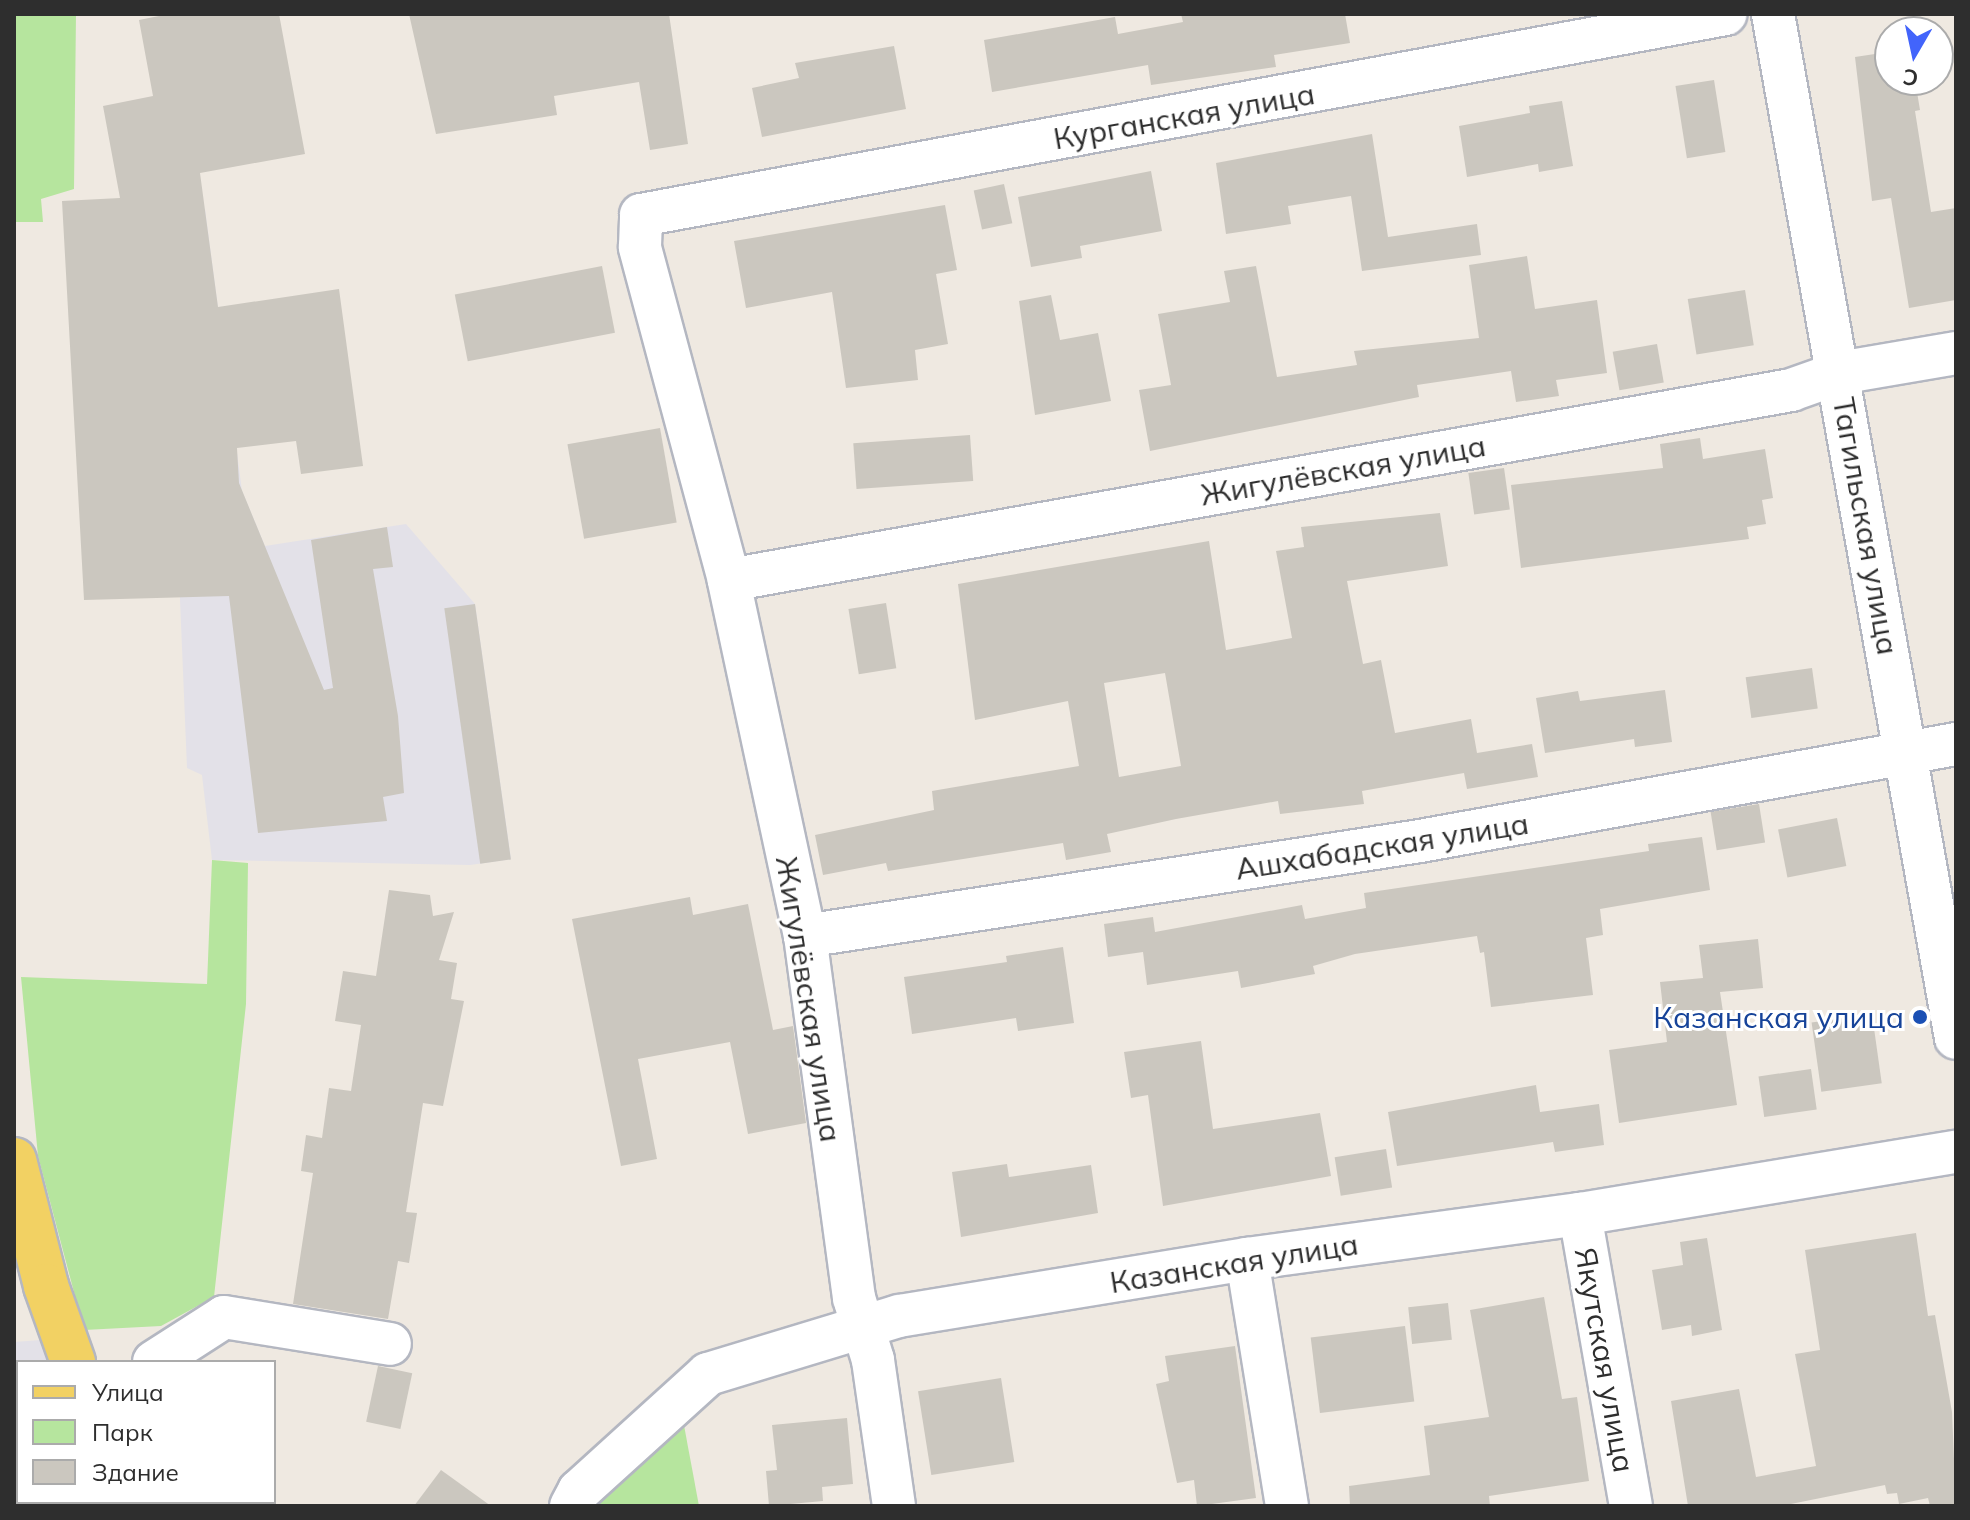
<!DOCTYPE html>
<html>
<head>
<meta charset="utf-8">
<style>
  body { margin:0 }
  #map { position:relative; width:1970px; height:1520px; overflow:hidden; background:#efe9e1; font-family:Mulish,sans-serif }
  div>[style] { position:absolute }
  .industrial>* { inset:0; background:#e3e1e8 }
  .green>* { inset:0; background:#b6e59e }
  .building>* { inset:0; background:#cbc7bf; transform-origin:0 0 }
  .roads { filter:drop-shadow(2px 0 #b4b7c1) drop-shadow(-2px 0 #b4b7c1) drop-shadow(0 2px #b4b7c1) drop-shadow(0 -2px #b4b7c1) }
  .minor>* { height:42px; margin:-21px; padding:0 21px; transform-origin:21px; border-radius:21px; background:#fff }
  .major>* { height:44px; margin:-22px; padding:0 22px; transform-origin:22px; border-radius:22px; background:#f2d163 }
  .dots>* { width:22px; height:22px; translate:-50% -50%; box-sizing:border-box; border:4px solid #fff; border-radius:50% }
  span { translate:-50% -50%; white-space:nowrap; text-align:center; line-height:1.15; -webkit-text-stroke:6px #fff; paint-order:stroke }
  .street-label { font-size:30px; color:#2e2e2e }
  .transit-label { font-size:30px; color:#164399 }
  .right { translate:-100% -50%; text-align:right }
  .frame { position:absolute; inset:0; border:16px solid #2e2e2e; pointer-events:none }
  .legend { position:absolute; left:16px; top:1360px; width:260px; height:144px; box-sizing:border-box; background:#fff; border:2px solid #ababab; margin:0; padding:10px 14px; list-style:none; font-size:24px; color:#2e2e2e }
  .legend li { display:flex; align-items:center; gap:16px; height:40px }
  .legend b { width:40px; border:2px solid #ababab }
  .north { position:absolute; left:1874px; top:16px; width:80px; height:80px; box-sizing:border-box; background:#fff; border:2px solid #ababab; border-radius:50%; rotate:189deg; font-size:22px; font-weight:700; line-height:32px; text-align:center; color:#2e2e2e }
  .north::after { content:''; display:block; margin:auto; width:28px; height:36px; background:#4264fb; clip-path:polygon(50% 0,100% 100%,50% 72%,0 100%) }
</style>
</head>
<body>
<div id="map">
  <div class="industrial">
    <i style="clip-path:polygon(205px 209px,242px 491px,265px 546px,406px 524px,475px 604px,511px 859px,470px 865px,212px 860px,202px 775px,187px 768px,178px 551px,133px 219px)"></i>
    <i style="clip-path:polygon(41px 1340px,50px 1362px,18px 1362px,18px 1502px,115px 1506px,14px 1506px,14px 1342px)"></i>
  </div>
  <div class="green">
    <i style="clip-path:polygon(14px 14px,76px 14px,74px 189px,41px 199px,43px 222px,14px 222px)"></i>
    <i style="clip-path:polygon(212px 860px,248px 863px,246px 1004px,214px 1297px,161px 1326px,84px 1330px,38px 1156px,21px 977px,207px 984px)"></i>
    <i style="clip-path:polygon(683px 1420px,699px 1506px,594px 1506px)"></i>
  </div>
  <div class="building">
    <i style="clip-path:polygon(169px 14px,279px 14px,305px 154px,200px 173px,218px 307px,339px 289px,363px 466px,301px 474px,296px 441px,237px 448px,239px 483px,324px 690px,333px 688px,311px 540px,387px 527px,393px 567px,373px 569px,398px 716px,404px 793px,383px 797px,387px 821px,258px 833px,229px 596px,84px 600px,62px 201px,120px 198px,103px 106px,153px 96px,139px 20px)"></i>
    <i style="clip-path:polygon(409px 14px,669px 14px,688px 144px,650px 150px,639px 82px,554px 96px,557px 115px,436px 134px)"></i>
    <i style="clip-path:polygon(1181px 14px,1345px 14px,1350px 43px,1274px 55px,1276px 67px,1151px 85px,1148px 65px,992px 92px,984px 40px,1115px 17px,1118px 34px,1183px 22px)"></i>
    <i style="clip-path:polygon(1921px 25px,1922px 32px,1890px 32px,1890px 80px,1929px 80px,1931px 91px,1917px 92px,1920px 110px,1915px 111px,1931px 212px,1956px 208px,1956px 300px,1909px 308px,1891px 198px,1872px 201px,1855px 57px,1888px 52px,1884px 31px)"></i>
    <i style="clip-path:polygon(894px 46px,906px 109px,762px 137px,752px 88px,799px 78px,795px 63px)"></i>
    <i style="left:1714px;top:80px;width:73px;height:39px;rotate:81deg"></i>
    <i style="clip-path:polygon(1562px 101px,1573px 166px,1539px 172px,1538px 164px,1467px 177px,1459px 126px,1530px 113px,1529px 106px)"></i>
    <i style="clip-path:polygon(1372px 134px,1388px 237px,1477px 224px,1481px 255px,1362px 271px,1351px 196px,1288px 206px,1291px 224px,1226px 234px,1216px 163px)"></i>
    <i style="clip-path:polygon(1151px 171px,1162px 231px,1080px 246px,1082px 258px,1031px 267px,1018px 197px)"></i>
    <i style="left:1004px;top:184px;width:40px;height:31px;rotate:78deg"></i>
    <i style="clip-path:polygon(945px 205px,957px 270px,936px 274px,948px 344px,915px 350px,918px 380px,846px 388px,832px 292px,746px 308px,734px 241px)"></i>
    <i style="clip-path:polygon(1527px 256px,1535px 309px,1597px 300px,1607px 373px,1556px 380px,1559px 396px,1516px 402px,1511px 371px,1417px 385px,1419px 397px,1150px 451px,1139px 390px,1171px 385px,1158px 314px,1230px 302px,1224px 271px,1256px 266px,1277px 377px,1357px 365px,1354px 351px,1479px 338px,1469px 265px)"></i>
    <i style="left:602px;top:266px;width:68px;height:150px;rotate:79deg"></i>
    <i style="left:1745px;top:290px;width:56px;height:58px;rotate:81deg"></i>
    <i style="clip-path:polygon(1051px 295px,1060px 340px,1098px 333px,1111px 401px,1035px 415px,1019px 301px)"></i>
    <i style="left:1657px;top:344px;width:39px;height:45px;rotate:80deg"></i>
    <i style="left:660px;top:428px;width:96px;height:94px;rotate:80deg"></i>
    <i style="left:970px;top:435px;width:46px;height:117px;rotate:86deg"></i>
    <i style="clip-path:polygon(1700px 438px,1703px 459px,1765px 449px,1773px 498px,1762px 500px,1766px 524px,1747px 527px,1749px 539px,1521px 568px,1511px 485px,1663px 468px,1660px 444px)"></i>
    <i style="left:1504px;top:468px;width:42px;height:36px;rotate:82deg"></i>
    <i style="clip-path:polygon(evenodd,1440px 513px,1448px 566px,1347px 581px,1363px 664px,1381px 660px,1395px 733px,1471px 719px,1477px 753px,1532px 744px,1538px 777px,1467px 789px,1464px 773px,1362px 791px,1364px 804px,1280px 814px,1278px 801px,1176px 819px,1107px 834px,1111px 852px,1066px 860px,1063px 843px,888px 871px,886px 863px,823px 875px,815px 835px,934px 810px,932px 791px,1079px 766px,1068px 701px,975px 720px,958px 584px,1209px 541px,1226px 650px,1292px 638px,1276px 551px,1304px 547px,1301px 527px,1440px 513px,1165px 673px,1181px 766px,1119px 777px,1104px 683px,1165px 673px)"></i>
    <i style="left:886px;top:603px;width:66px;height:38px;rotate:81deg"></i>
    <i style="left:475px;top:604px;width:258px;height:31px;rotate:82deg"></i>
    <i style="left:1812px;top:668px;width:41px;height:67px;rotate:82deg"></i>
    <i style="clip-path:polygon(1665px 690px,1672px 742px,1635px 747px,1634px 739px,1545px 753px,1536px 698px,1578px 691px,1580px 701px)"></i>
    <i style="left:1759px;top:804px;width:39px;height:49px;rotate:81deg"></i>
    <i style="left:1837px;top:818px;width:49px;height:60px;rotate:79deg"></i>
    <i style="clip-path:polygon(1702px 837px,1710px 890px,1600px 909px,1603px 935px,1586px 938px,1593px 995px,1491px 1007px,1484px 952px,1480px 953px,1477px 936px,1355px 954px,1313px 966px,1315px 974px,1241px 988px,1238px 971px,1147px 985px,1143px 952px,1108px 957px,1104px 924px,1153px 917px,1155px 932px,1302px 905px,1305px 919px,1366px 908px,1364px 893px,1649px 851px,1648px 844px)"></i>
    <i style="clip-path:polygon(389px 890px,430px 895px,433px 916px,454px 912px,439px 960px,457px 963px,451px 999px,464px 1001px,443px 1106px,423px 1103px,406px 1212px,417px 1213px,409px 1263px,398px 1261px,388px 1319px,293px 1304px,313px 1173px,301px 1171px,306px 1135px,322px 1138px,329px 1088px,351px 1091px,361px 1025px,335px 1021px,343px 971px,376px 976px)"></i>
    <i style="clip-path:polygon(690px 897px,693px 915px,748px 904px,773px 1030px,793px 1026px,806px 1123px,748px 1134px,730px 1042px,638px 1059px,657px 1159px,621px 1166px,572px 919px)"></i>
    <i style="clip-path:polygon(1758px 939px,1763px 988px,1720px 992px,1737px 1105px,1619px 1123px,1609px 1050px,1667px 1042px,1660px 982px,1703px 978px,1699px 945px)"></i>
    <i style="clip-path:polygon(1063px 947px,1074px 1023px,1018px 1031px,1016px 1018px,912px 1034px,904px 977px,1007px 962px,1006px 956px)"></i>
    <i style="left:1872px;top:1014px;width:70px;height:61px;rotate:82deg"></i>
    <i style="clip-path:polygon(1201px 1041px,1213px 1129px,1320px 1113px,1331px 1176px,1163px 1206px,1148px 1095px,1131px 1098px,1124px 1052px)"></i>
    <i style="left:1811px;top:1069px;width:41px;height:53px;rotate:82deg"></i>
    <i style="clip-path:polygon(1536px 1085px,1540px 1112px,1599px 1104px,1604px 1145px,1555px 1152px,1553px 1142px,1397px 1166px,1388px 1112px)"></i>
    <i style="left:1386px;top:1149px;width:39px;height:52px;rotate:81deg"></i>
    <i style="clip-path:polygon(1007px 1164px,1009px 1177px,1091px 1165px,1098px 1213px,961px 1237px,952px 1172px)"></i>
    <i style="clip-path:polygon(1916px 1233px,1928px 1316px,1935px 1315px,1952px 1412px,1956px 1506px,1930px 1506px,1928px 1498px,1899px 1504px,1897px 1493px,1887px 1494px,1885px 1485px,1781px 1506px,1688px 1506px,1671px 1401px,1739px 1389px,1756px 1477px,1816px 1466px,1795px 1354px,1820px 1350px,1805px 1250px)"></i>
    <i style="clip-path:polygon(1707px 1238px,1722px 1330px,1692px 1336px,1691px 1325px,1662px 1330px,1652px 1270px,1683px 1265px,1680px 1242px)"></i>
    <i style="clip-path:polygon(1544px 1297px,1562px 1399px,1577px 1397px,1589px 1481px,1489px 1496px,1490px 1506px,1350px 1506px,1349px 1486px,1430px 1475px,1424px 1426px,1489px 1417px,1470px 1310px)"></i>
    <i style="left:1448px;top:1303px;width:37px;height:40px;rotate:84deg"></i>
    <i style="left:1405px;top:1326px;width:76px;height:95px;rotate:83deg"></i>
    <i style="clip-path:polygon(1235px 1346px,1256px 1498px,1197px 1506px,1194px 1480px,1177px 1483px,1156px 1384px,1169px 1381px,1165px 1356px)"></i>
    <i style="left:378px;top:1366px;width:35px;height:57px;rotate:12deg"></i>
    <i style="left:1001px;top:1378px;width:85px;height:84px;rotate:81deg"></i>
    <i style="clip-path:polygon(847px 1418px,853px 1484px,822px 1487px,823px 1501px,769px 1506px,766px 1471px,777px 1470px,772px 1425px)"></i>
    <i style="clip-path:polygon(441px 1470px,491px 1506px,414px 1506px)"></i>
  </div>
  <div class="roads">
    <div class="minor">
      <i style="left:1773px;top:14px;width:1040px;rotate:79.87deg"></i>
      <i style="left:729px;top:580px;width:1079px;rotate:-10.14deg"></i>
      <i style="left:1791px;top:390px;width:51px;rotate:-19.5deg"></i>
      <i style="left:1839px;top:373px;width:119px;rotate:-9.7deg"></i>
      <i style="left:805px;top:936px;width:622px;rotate:-8.78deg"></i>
      <i style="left:1420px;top:841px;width:545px;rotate:-10.26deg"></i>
      <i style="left:1580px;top:1214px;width:296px;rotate:80.1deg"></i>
      <i style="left:1247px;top:1259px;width:250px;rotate:80.8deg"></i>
      <i style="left:154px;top:1362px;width:83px;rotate:-32.7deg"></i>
      <i style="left:224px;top:1317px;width:168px;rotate:9.2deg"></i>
      <i style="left:571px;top:1506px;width:17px;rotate:-62deg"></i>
      <i style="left:579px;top:1491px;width:174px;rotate:-42.2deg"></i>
      <i style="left:708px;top:1374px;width:200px;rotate:-16.9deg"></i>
      <i style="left:899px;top:1316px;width:353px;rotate:-9.3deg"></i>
      <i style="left:1247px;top:1259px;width:336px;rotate:-7.7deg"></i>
      <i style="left:1580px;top:1214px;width:381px;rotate:-9.4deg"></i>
      <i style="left:894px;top:1506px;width:148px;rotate:-98.2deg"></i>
      <i style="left:873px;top:1360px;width:65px;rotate:-107deg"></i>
      <i style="left:854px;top:1298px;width:365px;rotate:-97.7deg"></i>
      <i style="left:805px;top:936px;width:364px;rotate:-102.1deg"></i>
      <i style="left:729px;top:580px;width:345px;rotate:-105deg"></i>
      <i style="left:640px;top:247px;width:32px;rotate:-88deg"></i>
      <i style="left:641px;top:215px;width:1103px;rotate:-10.5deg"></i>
    </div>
    <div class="major">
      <i style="left:14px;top:1160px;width:130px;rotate:75.7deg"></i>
      <i style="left:46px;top:1286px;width:81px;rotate:70.4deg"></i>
      <i style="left:140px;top:1502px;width:4px;rotate:63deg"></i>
    </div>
  </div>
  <div class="dots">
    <i style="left:1920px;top:1017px;background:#1a4fb4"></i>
  </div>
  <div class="street-label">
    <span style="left:1184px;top:116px;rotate:-10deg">Курганская улица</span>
    <span style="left:1343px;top:470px;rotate:-10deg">Жигулёвская улица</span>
    <span style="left:1866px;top:526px;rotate:80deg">Тагильская улица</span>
    <span style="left:1382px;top:846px;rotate:-9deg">Ашхабадская улица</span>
    <span style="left:809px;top:999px;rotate:81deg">Жигулёвская улица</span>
    <span style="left:1234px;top:1263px;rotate:-9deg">Казанская улица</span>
    <span style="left:1605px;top:1360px;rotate:80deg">Якутская улица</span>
  </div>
  <div class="transit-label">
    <span class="right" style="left:1904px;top:1017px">Казанская улица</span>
  </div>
  <div class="frame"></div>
  <ul class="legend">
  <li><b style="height:10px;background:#f2d163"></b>Улица</li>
  <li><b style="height:22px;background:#b6e59e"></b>Парк</li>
  <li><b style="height:22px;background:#cbc7bf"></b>Здание</li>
  </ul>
  <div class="north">С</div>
</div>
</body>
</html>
